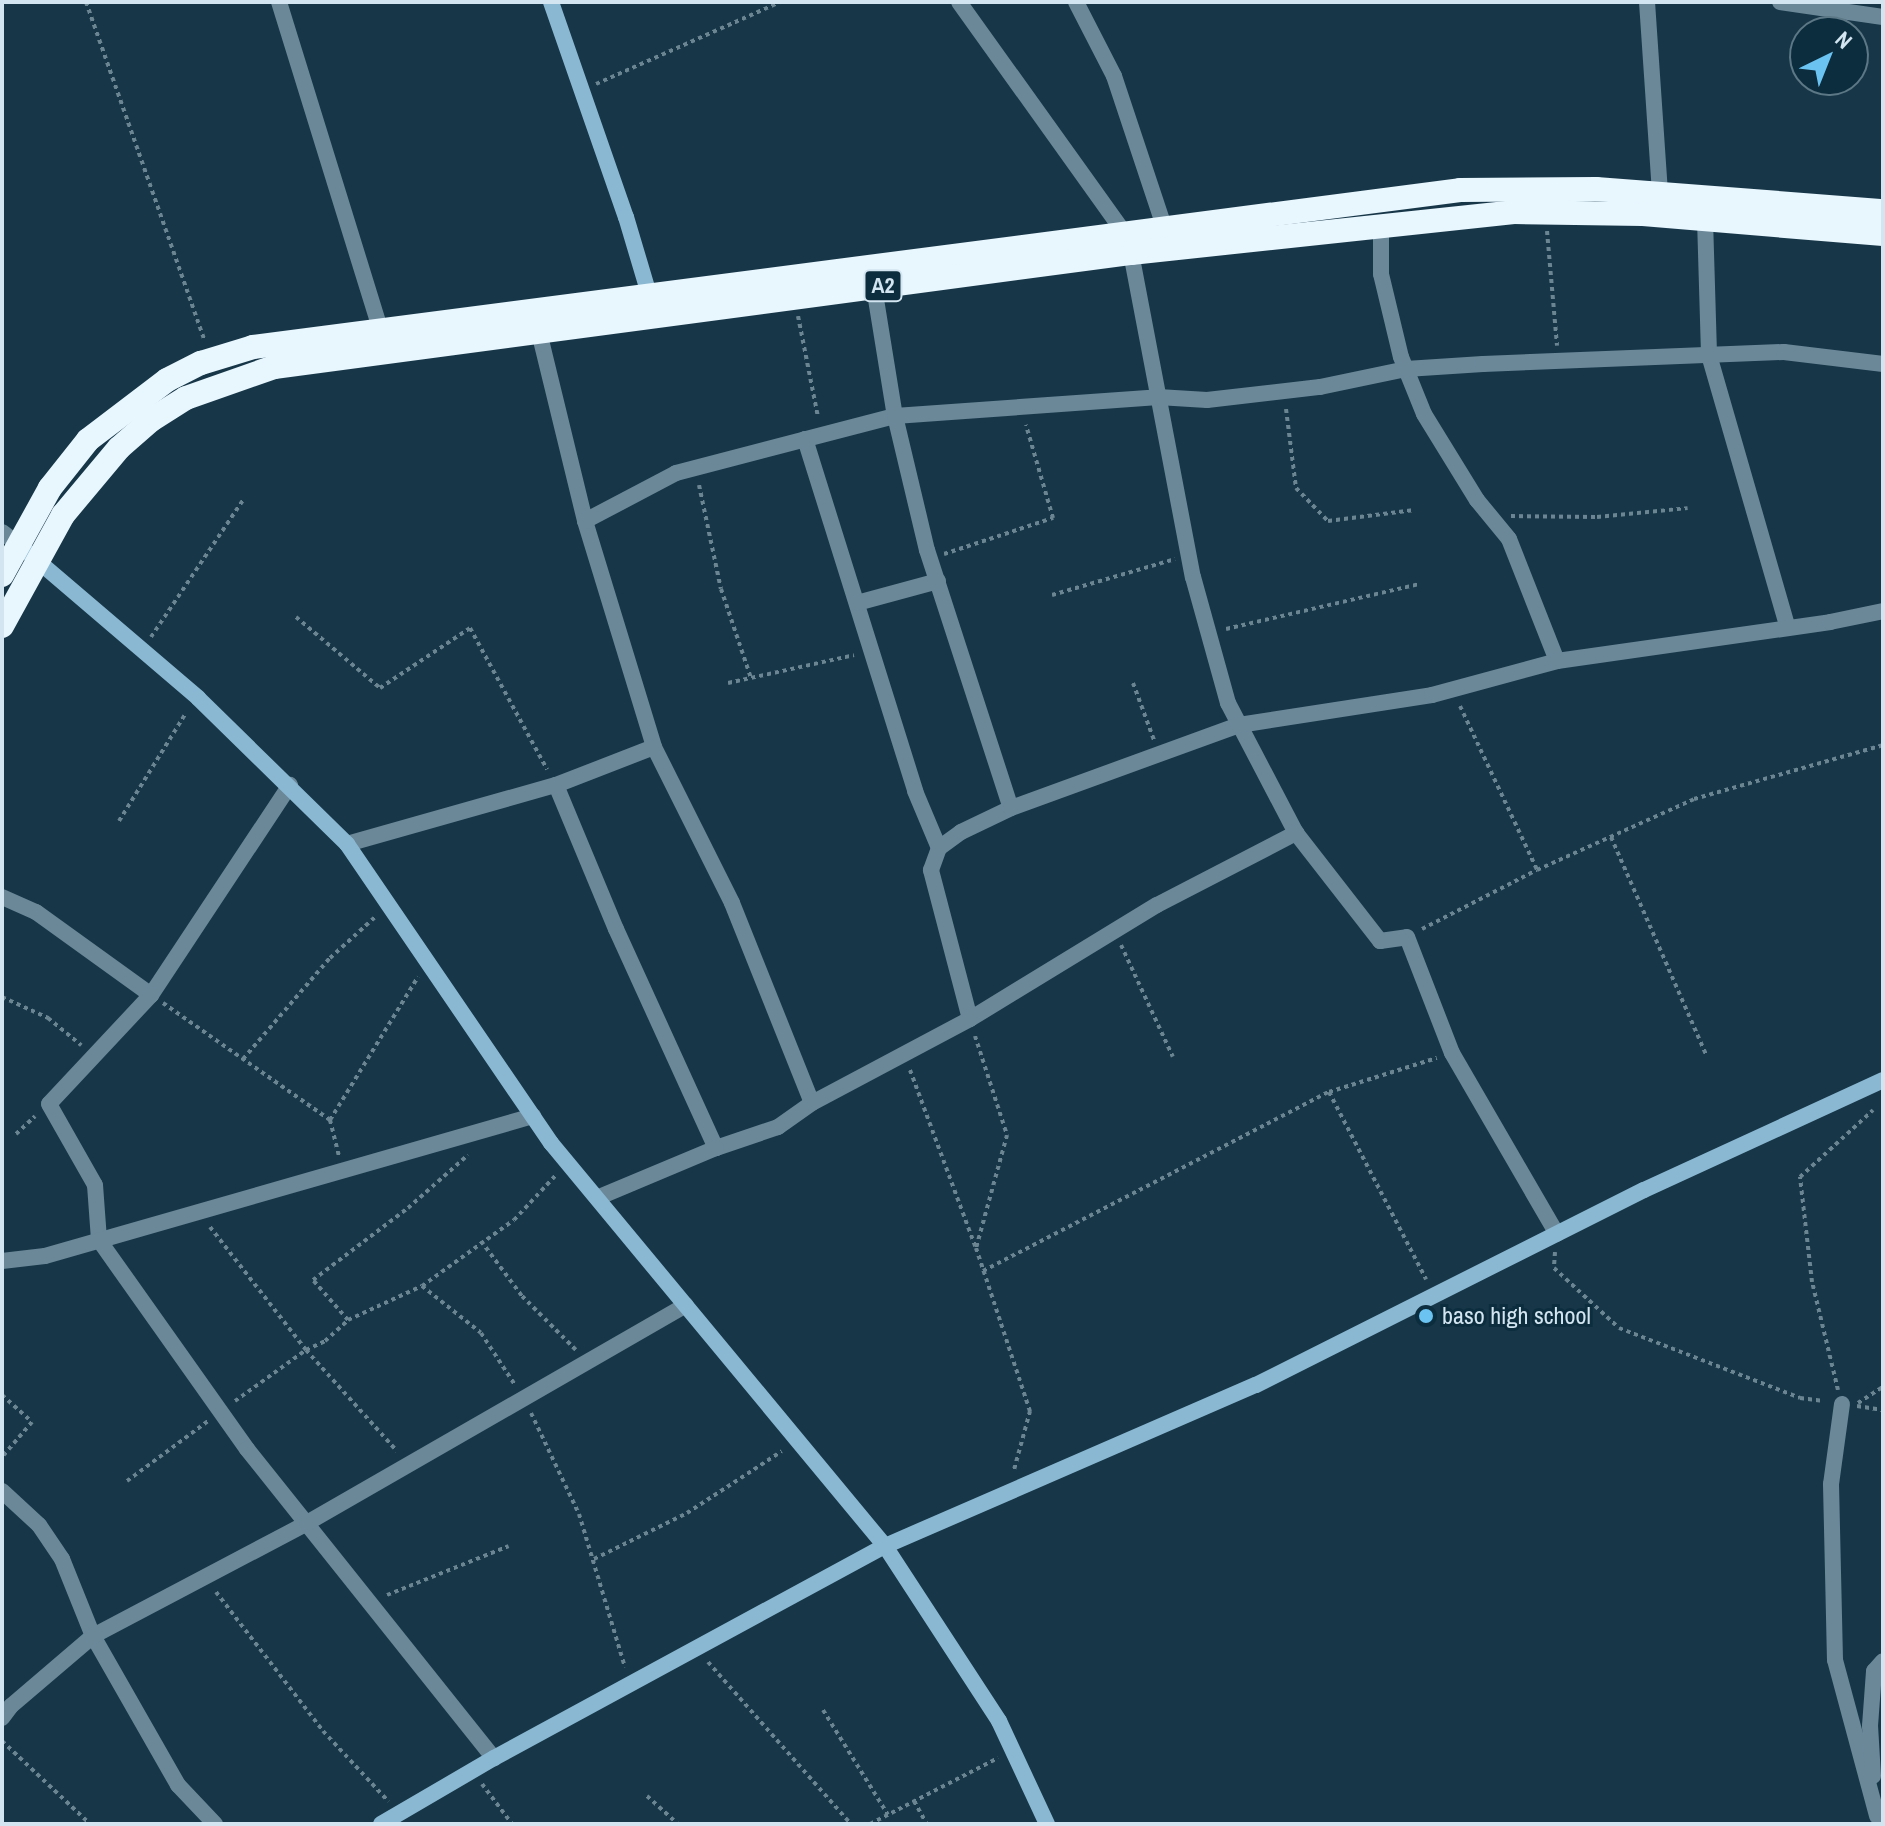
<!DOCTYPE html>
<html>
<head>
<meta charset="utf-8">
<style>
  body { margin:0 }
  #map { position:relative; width:1885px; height:1826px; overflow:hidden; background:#173748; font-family:"Archivo Narrow",sans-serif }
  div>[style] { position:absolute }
  .path>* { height:4px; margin-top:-2px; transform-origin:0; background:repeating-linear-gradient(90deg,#6b8593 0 4px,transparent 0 8px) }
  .street>* { height:16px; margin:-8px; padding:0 8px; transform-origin:8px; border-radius:8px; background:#6b8899 }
  .secondary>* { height:16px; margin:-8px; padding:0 8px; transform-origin:8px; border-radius:8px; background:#8ab8d3 }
  .highway>* { height:24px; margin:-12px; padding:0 12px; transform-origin:12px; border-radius:12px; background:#e8f6fe }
  .dots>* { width:22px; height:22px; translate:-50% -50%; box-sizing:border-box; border:4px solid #0c2d3e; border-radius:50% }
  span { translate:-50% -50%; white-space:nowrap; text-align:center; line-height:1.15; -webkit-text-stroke:6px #0c2d3e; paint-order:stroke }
  .shield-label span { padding:2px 6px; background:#0c2d3e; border:2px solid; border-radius:6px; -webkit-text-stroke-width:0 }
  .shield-label { font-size:22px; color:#d3e5f0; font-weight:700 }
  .poi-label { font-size:24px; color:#d3e5f0 }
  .left { translate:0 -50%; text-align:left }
  .frame { position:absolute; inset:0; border:4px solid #d3e5f0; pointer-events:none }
  .north { position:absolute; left:1789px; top:16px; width:80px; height:80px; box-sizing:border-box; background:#0c2d3e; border:2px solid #5c7785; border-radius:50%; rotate:43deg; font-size:22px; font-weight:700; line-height:32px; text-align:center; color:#d3e5f0 }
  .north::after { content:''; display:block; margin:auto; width:28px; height:36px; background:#6bc3f2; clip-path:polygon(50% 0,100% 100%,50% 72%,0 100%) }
</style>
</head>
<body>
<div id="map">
  <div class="path">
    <i style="left:86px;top:2px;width:357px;rotate:70.7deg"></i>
    <i style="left:596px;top:84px;width:201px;rotate:-24deg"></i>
    <i style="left:1547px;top:231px;width:115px;rotate:85deg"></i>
    <i style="left:798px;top:316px;width:103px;rotate:78.8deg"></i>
    <i style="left:1286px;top:409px;width:80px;rotate:82.8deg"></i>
    <i style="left:1296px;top:488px;width:46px;rotate:45.9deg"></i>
    <i style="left:1328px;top:521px;width:87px;rotate:-7.3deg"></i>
    <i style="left:699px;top:485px;width:106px;rotate:78.1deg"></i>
    <i style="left:721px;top:589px;width:94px;rotate:71.4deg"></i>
    <i style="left:1511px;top:516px;width:86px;rotate:0.7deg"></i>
    <i style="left:1597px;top:517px;width:91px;rotate:-5.6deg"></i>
    <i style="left:944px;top:554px;width:115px;rotate:-18.3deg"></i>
    <i style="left:1053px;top:518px;width:97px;rotate:-106.2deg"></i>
    <i style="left:1052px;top:595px;width:128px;rotate:-16.3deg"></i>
    <i style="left:296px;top:617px;width:110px;rotate:40.2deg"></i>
    <i style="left:380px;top:688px;width:108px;rotate:-33.7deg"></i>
    <i style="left:470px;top:628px;width:161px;rotate:61.4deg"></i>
    <i style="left:1226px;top:629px;width:198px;rotate:-13.1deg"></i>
    <i style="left:151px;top:637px;width:165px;rotate:-56.1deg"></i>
    <i style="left:728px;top:683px;width:129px;rotate:-12.5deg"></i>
    <i style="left:1133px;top:683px;width:61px;rotate:69.8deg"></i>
    <i style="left:1460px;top:706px;width:181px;rotate:64.8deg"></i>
    <i style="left:119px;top:821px;width:127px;rotate:-58.2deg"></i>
    <i style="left:1611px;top:837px;width:237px;rotate:66.4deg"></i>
    <i style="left:1422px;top:929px;width:129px;rotate:-27.2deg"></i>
    <i style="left:1537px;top:870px;width:172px;rotate:-24.3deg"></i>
    <i style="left:1694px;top:799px;width:197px;rotate:-15.9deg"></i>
    <i style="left:1121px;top:945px;width:123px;rotate:65.1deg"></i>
    <i style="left:2px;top:997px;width:51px;rotate:24.5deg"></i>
    <i style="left:48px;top:1018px;width:43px;rotate:39.3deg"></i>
    <i style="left:163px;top:1003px;width:204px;rotate:35deg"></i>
    <i style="left:330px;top:1120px;width:168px;rotate:-58.4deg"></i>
    <i style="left:975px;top:1036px;width:104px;rotate:72.1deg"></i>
    <i style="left:1007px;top:1135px;width:117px;rotate:105.3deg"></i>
    <i style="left:976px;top:1248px;width:172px;rotate:71.7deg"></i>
    <i style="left:1030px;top:1411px;width:61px;rotate:105.2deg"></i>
    <i style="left:243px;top:1059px;width:133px;rotate:-49.3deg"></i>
    <i style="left:330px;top:958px;width:61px;rotate:-42.3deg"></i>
    <i style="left:910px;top:1070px;width:188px;rotate:69.7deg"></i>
    <i style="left:1329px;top:1092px;width:113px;rotate:-17.5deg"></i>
    <i style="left:330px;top:1120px;width:37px;rotate:76deg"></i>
    <i style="left:16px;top:1134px;width:26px;rotate:-43deg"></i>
    <i style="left:210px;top:1227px;width:156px;rotate:52deg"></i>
    <i style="left:306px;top:1350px;width:21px;rotate:-25deg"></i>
    <i style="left:325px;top:1341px;width:31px;rotate:-42deg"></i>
    <i style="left:348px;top:1320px;width:81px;rotate:-24.7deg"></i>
    <i style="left:422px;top:1286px;width:113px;rotate:-35.7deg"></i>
    <i style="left:514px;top:1220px;width:60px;rotate:-47deg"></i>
    <i style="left:481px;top:1241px;width:69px;rotate:53.3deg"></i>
    <i style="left:522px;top:1296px;width:76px;rotate:45deg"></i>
    <i style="left:1555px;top:1252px;width:16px;rotate:94deg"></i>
    <i style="left:1554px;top:1268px;width:88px;rotate:42.7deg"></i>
    <i style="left:1619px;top:1328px;width:194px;rotate:21.1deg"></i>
    <i style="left:1800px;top:1398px;width:24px;rotate:7deg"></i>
    <i style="left:983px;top:1271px;width:390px;rotate:-27.4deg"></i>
    <i style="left:1329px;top:1092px;width:211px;rotate:62.6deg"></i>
    <i style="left:422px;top:1286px;width:75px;rotate:38.5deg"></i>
    <i style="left:481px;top:1333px;width:62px;rotate:56.8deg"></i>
    <i style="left:348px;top:1320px;width:53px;rotate:-131.2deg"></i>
    <i style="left:313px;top:1280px;width:119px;rotate:-37.2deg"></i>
    <i style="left:408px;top:1208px;width:80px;rotate:-41.5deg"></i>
    <i style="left:1838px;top:1390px;width:111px;rotate:-103.5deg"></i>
    <i style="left:1812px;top:1282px;width:106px;rotate:-96.5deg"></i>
    <i style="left:1800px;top:1177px;width:99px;rotate:-42.5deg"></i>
    <i style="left:2px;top:1395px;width:40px;rotate:42deg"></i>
    <i style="left:32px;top:1422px;width:46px;rotate:130.6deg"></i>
    <i style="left:235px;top:1401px;width:87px;rotate:-35.7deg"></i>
    <i style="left:306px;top:1350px;width:136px;rotate:48deg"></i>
    <i style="left:1858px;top:1403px;width:30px;rotate:-33deg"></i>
    <i style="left:1857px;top:1406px;width:26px;rotate:9deg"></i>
    <i style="left:531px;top:1413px;width:112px;rotate:64.6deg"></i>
    <i style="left:579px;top:1514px;width:160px;rotate:73.3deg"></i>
    <i style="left:127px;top:1481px;width:101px;rotate:-36.5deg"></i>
    <i style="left:594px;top:1559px;width:104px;rotate:-26.3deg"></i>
    <i style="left:687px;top:1513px;width:113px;rotate:-33.1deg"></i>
    <i style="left:216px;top:1592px;width:175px;rotate:52.4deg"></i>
    <i style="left:323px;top:1731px;width:96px;rotate:47.1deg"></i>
    <i style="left:387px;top:1595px;width:131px;rotate:-21.9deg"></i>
    <i style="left:708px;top:1662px;width:216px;rotate:48.6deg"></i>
    <i style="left:823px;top:1710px;width:123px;rotate:58.2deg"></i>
    <i style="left:2px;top:1741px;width:121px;rotate:43.3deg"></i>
    <i style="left:482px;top:1784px;width:50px;rotate:53.1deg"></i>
    <i style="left:647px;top:1796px;width:42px;rotate:42.1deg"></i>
    <i style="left:914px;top:1801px;width:26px;rotate:61deg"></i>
    <i style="left:870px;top:1824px;width:144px;rotate:-27.3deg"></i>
  </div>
  <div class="street">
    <i style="left:279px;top:2px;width:341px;rotate:72.8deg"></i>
    <i style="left:959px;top:2px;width:285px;rotate:54.4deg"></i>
    <i style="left:1076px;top:2px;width:83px;rotate:62.8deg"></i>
    <i style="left:1114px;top:76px;width:161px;rotate:71.6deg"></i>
    <i style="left:1647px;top:2px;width:192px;rotate:86.1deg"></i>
    <i style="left:1780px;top:2px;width:104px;rotate:8.3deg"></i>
    <i style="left:1705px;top:219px;width:136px;rotate:88.3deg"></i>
    <i style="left:1709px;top:355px;width:284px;rotate:73.9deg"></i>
    <i style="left:1381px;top:226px;width:48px;rotate:90deg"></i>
    <i style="left:1381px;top:274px;width:85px;rotate:76.5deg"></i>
    <i style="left:1401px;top:357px;width:61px;rotate:68deg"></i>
    <i style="left:1424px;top:414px;width:101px;rotate:58.4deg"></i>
    <i style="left:1477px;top:500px;width:50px;rotate:50.6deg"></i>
    <i style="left:1509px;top:539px;width:131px;rotate:68.5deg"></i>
    <i style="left:1131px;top:253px;width:330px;rotate:79.2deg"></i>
    <i style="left:1193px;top:577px;width:131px;rotate:74.5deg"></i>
    <i style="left:1228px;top:703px;width:147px;rotate:62.4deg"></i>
    <i style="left:1296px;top:833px;width:137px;rotate:52.1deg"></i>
    <i style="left:1380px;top:941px;width:27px;rotate:-8deg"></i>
    <i style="left:1407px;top:937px;width:124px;rotate:68.8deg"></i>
    <i style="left:1452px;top:1053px;width:209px;rotate:59.9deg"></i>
    <i style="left:874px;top:287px;width:131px;rotate:80.8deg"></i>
    <i style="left:895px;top:416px;width:138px;rotate:76.6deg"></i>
    <i style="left:927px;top:550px;width:271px;rotate:72deg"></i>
    <i style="left:539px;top:332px;width:195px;rotate:76.3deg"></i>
    <i style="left:585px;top:521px;width:236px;rotate:73deg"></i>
    <i style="left:654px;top:747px;width:174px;rotate:63.4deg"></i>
    <i style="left:732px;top:903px;width:215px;rotate:68.2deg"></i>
    <i style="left:812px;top:1103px;width:42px;rotate:144.8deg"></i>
    <i style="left:778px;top:1127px;width:65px;rotate:161.3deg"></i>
    <i style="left:805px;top:439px;width:369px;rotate:72.6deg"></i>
    <i style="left:915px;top:791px;width:62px;rotate:67.2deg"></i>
    <i style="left:585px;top:521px;width:103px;rotate:-27.8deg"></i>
    <i style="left:676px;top:473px;width:226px;rotate:-14.6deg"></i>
    <i style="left:895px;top:416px;width:264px;rotate:-4.1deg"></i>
    <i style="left:1158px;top:397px;width:49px;rotate:3.5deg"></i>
    <i style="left:1207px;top:400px;width:114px;rotate:-6.6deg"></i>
    <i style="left:1320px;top:387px;width:88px;rotate:-11.8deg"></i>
    <i style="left:1406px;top:369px;width:77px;rotate:-3.7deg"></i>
    <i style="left:1483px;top:364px;width:301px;rotate:-2.3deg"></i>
    <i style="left:1784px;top:352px;width:100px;rotate:6.9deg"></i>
    <i style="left:2px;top:532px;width:20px;rotate:37deg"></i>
    <i style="left:857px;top:603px;width:84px;rotate:-15.2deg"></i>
    <i style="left:556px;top:785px;width:156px;rotate:67.4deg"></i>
    <i style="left:616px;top:929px;width:241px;rotate:65.5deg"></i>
    <i style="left:716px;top:1148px;width:129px;rotate:157.2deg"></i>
    <i style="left:347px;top:844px;width:217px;rotate:-15.8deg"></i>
    <i style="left:556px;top:785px;width:105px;rotate:-21.2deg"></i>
    <i style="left:2px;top:897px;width:37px;rotate:24deg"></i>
    <i style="left:36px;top:912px;width:142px;rotate:35.8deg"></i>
    <i style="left:151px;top:995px;width:252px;rotate:-56.5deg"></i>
    <i style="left:151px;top:995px;width:149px;rotate:133.1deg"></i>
    <i style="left:49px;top:1104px;width:93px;rotate:60.4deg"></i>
    <i style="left:95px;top:1185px;width:55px;rotate:85.8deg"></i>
    <i style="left:99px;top:1240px;width:256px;rotate:54.7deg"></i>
    <i style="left:247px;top:1449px;width:396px;rotate:51.4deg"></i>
    <i style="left:970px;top:1019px;width:154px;rotate:-104.7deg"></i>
    <i style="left:931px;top:870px;width:23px;rotate:-70deg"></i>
    <i style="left:939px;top:848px;width:27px;rotate:-36deg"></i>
    <i style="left:961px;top:832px;width:55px;rotate:-25.6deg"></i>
    <i style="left:1011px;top:808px;width:243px;rotate:-20deg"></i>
    <i style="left:1239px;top:725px;width:195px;rotate:-8.8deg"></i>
    <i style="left:1432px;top:695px;width:130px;rotate:-15.2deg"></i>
    <i style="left:1557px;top:661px;width:276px;rotate:-8.1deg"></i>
    <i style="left:1830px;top:622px;width:54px;rotate:-11.7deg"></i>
    <i style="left:812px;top:1103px;width:179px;rotate:-28deg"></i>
    <i style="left:970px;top:1019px;width:219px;rotate:-31.4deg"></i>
    <i style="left:1157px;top:905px;width:157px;rotate:-27.4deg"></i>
    <i style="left:2px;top:1261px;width:43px;rotate:-6.6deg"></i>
    <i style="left:45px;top:1256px;width:508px;rotate:-16.01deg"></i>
    <i style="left:1842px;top:1404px;width:81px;rotate:97.8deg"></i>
    <i style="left:1831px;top:1484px;width:176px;rotate:88.7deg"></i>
    <i style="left:1835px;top:1660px;width:162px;rotate:74.9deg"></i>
    <i style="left:2px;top:1491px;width:50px;rotate:42.6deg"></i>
    <i style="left:39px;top:1525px;width:41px;rotate:55.9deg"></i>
    <i style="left:62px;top:1559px;width:83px;rotate:68.1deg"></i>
    <i style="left:93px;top:1636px;width:172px;rotate:60.3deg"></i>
    <i style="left:178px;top:1785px;width:54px;rotate:46.5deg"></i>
    <i style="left:2px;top:1718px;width:15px;rotate:-53deg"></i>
    <i style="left:11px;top:1706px;width:108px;rotate:-40.5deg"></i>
    <i style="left:93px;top:1636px;width:242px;rotate:-27.8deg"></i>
    <i style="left:307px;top:1523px;width:437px;rotate:-29.9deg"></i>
    <i style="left:1873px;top:1776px;width:50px;rotate:-93.4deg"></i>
    <i style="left:1870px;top:1726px;width:55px;rotate:-85.8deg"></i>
    <i style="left:1874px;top:1671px;width:13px;rotate:-48deg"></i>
  </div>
  <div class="secondary">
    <i style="left:551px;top:2px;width:228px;rotate:70.8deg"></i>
    <i style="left:626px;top:217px;width:91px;rotate:73.4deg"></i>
    <i style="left:18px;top:544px;width:237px;rotate:40.5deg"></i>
    <i style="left:198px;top:698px;width:209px;rotate:44.4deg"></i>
    <i style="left:347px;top:844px;width:362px;rotate:55.7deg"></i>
    <i style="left:551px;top:1143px;width:523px;rotate:50.35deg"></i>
    <i style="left:885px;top:1546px;width:209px;rotate:56.9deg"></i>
    <i style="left:999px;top:1721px;width:114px;rotate:65deg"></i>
    <i style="left:381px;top:1824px;width:131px;rotate:-30.3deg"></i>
    <i style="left:494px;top:1758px;width:445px;rotate:-28.5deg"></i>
    <i style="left:885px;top:1546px;width:404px;rotate:-23.5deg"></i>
    <i style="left:1256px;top:1385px;width:434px;rotate:-26.7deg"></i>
    <i style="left:1644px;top:1190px;width:263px;rotate:-24.7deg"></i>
  </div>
  <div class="highway">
    <i style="left:2px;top:575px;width:99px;rotate:-61.1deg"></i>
    <i style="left:50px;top:488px;width:61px;rotate:-51.6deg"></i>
    <i style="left:88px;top:440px;width:99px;rotate:-37.2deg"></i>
    <i style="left:167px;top:380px;width:38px;rotate:-27deg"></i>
    <i style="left:201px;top:363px;width:54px;rotate:-17.1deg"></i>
    <i style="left:253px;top:347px;width:1217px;rotate:-7.41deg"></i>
    <i style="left:1460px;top:190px;width:136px;rotate:-0.4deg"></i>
    <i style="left:1596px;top:189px;width:288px;rotate:4.4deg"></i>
    <i style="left:2px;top:626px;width:127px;rotate:-61.2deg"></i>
    <i style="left:63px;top:515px;width:87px;rotate:-50.1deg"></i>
    <i style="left:119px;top:448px;width:43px;rotate:-41.2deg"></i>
    <i style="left:151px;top:420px;width:41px;rotate:-32.2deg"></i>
    <i style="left:186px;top:398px;width:93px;rotate:-19.4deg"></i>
    <i style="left:274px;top:367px;width:865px;rotate:-7.58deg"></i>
    <i style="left:1131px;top:253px;width:385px;rotate:-6.1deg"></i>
    <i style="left:1514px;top:212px;width:129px;rotate:0.9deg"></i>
    <i style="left:1643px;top:214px;width:241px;rotate:4.8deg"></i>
  </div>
  <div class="dots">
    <i style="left:1426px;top:1316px;background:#6bc3f2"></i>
  </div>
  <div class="shield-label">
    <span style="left:883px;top:286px">A2</span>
  </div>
  <div class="poi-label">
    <span class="left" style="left:1442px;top:1316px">baso high school</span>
  </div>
  <div class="frame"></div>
  <div class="north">N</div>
</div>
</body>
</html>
